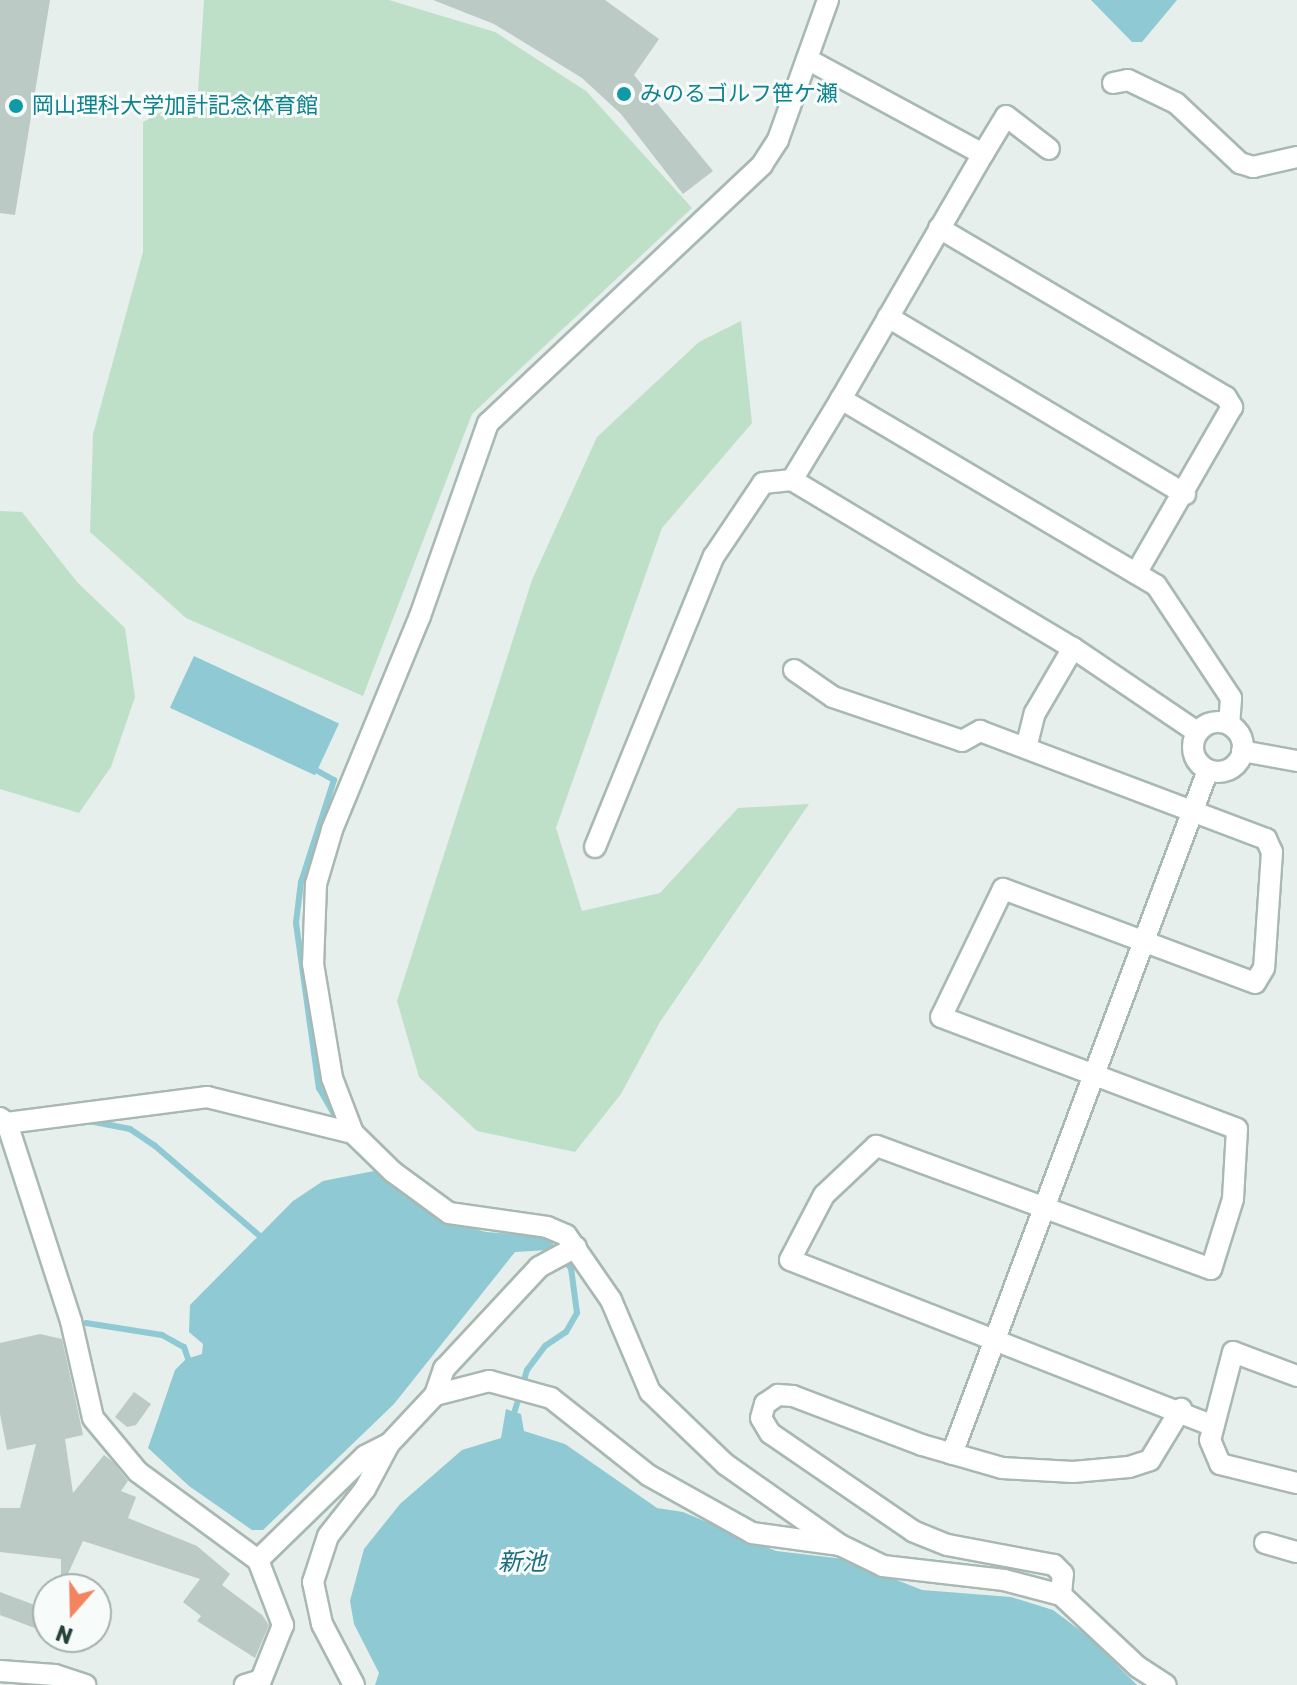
<!DOCTYPE html>
<html>
<head>
<meta charset="utf-8">
<style>
  body { margin:0 }
  #map { position:relative; width:1297px; height:1685px; overflow:hidden; background:#e6efeb; font-family:Rubik,"Noto Sans JP",sans-serif }
  div>[style] { position:absolute }
  .green>* { inset:0; background:#bfe0c8 }
  .water>* { inset:0; background:#8ec9d4; transform-origin:0 0 }
  .stream>* { height:6px; margin:-3px; padding:0 3px; transform-origin:3px; border-radius:3px; background:#8ec9d4 }
  .building>* { inset:0; background:#bbcac4 }
  .roads { filter:drop-shadow(2px 0 #a8b8b2) drop-shadow(-2px 0 #a8b8b2) drop-shadow(0 2px #a8b8b2) drop-shadow(0 -2px #a8b8b2) }
  .minor>* { height:20px; margin:-10px; padding:0 10px; transform-origin:10px; border-radius:10px; background:#fff }
  .minor>.ring { margin:-10px; padding:0; box-sizing:content-box; background:none; border:20px solid #fff; border-radius:50% }
  .dots>* { width:22px; height:22px; translate:-50% -50%; box-sizing:border-box; border:4px solid #f7fbf9; border-radius:50% }
  span { translate:-50% -50%; white-space:nowrap; text-align:center; line-height:1.15; -webkit-text-stroke:6px #f7fbf9; paint-order:stroke }
  .culture-label { font-size:22px; color:#0d838f }
  .left { translate:0 -50%; text-align:left }
  .water-label { font-size:24px; color:#1c6f80; font-style:italic }
  .north { position:absolute; left:32px; top:1573px; width:80px; height:80px; box-sizing:border-box; background:#f7fbf9; border:2px solid #a3b1ad; border-radius:50%; rotate:200deg; font-size:22px; font-weight:700; line-height:32px; text-align:center; color:#24423a }
  .north::after { content:''; display:block; margin:auto; width:28px; height:36px; background:#f4845f; clip-path:polygon(50% 0,100% 100%,50% 72%,0 100%) }
</style>
</head>
<body>
<div id="map">
  <div class="green">
    <i style="clip-path:polygon(204px 0,389px 0,495px 32px,586px 91px,692px 208px,472px 414px,363px 696px,186px 618px,90px 532px,93px 434px,143px 252px,143px 122px,198px 92px)"></i>
    <i style="clip-path:polygon(741px 321px,752px 423px,662px 528px,556px 828px,582px 911px,660px 893px,738px 808px,809px 804px,660px 1022px,621px 1094px,575px 1152px,477px 1131px,419px 1077px,397px 1001px,532px 580px,597px 437px,699px 342px)"></i>
    <i style="clip-path:polygon(0 511px,22px 512px,77px 582px,125px 628px,135px 697px,111px 767px,79px 813px,0 789px)"></i>
  </div>
  <div class="water">
    <i style="clip-path:polygon(1091px 0,1177px 0,1142px 42px,1132px 42px)"></i>
    <i style="left:194px;top:656px;width:160px;height:57px;rotate:25deg"></i>
    <i style="clip-path:polygon(374px 1171px,448px 1221px,486px 1232px,557px 1237px,549px 1250px,515px 1252px,394px 1404px,263px 1530px,252px 1530px,189px 1486px,148px 1448px,175px 1370px,186px 1359px,202px 1354px,203px 1344px,189px 1332px,190px 1305px,293px 1201px,323px 1181px)"></i>
    <i style="clip-path:polygon(506px 1409px,521px 1414px,524px 1431px,565px 1444px,657px 1508px,683px 1512px,776px 1551px,844px 1559px,922px 1590px,1011px 1597px,1053px 1610px,1089px 1637px,1137px 1685px,375px 1685px,379px 1673px,354px 1624px,350px 1601px,364px 1549px,400px 1504px,462px 1450px,501px 1438px)"></i>
  </div>
  <div class="stream">
    <i style="left:314px;top:769px;width:23px;rotate:29deg"></i>
    <i style="left:334px;top:780px;width:107px;rotate:107.9deg"></i>
    <i style="left:301px;top:882px;width:41px;rotate:97deg"></i>
    <i style="left:296px;top:923px;width:167px;rotate:82.1deg"></i>
    <i style="left:319px;top:1088px;width:32px;rotate:60deg"></i>
    <i style="left:89px;top:1121px;width:42px;rotate:11deg"></i>
    <i style="left:130px;top:1129px;width:29px;rotate:34deg"></i>
    <i style="left:154px;top:1145px;width:143px;rotate:40.7deg"></i>
    <i style="left:86px;top:1323px;width:77px;rotate:9deg"></i>
    <i style="left:162px;top:1335px;width:25px;rotate:29deg"></i>
    <i style="left:184px;top:1347px;width:18px;rotate:71deg"></i>
    <i style="left:513px;top:1417px;width:49px;rotate:-73.4deg"></i>
    <i style="left:527px;top:1370px;width:30px;rotate:-53deg"></i>
    <i style="left:545px;top:1346px;width:25px;rotate:-34deg"></i>
    <i style="left:566px;top:1332px;width:22px;rotate:-60deg"></i>
    <i style="left:577px;top:1313px;width:45px;rotate:-97.6deg"></i>
    <i style="left:571px;top:1268px;width:37px;rotate:-133deg"></i>
  </div>
  <div class="building">
    <i style="clip-path:polygon(0 0,50px 0,15px 215px,0 213px)"></i>
    <i style="clip-path:polygon(433px 0,605px 0,659px 39px,634px 75px,713px 171px,683px 194px,621px 114px,582px 78px,494px 24px)"></i>
    <i style="clip-path:polygon(40px 1334px,62px 1339px,78px 1411px,83px 1435px,65px 1439px,73px 1493px,104px 1455px,113px 1462px,128px 1481px,121px 1491px,136px 1497px,128px 1518px,197px 1546px,230px 1574px,222px 1585px,262px 1615px,269px 1625px,255px 1658px,197px 1621px,201px 1616px,183px 1602px,200px 1579px,83px 1541px,61px 1589px,61px 1559px,0 1552px,0 1508px,20px 1508px,36px 1444px,7px 1450px,0 1414px,0 1343px)"></i>
    <i style="clip-path:polygon(134px 1392px,151px 1404px,136px 1425px,127px 1427px,115px 1417px)"></i>
    <i style="clip-path:polygon(0 1592px,48px 1610px,48px 1633px,0 1615px)"></i>
  </div>
  <div class="roads">
    <div class="minor">
      <i style="left:828px;top:0;width:149px;rotate:109.7deg"></i>
      <i style="left:778px;top:140px;width:30px;rotate:123deg"></i>
      <i style="left:762px;top:165px;width:376px;rotate:136.7deg"></i>
      <i style="left:488px;top:423px;width:205px;rotate:109.4deg"></i>
      <i style="left:420px;top:616px;width:231px;rotate:112.4deg"></i>
      <i style="left:332px;top:830px;width:56px;rotate:106.5deg"></i>
      <i style="left:316px;top:884px;width:80px;rotate:92.1deg"></i>
      <i style="left:313px;top:964px;width:116px;rotate:80.5deg"></i>
      <i style="left:332px;top:1078px;width:59px;rotate:69.1deg"></i>
      <i style="left:353px;top:1133px;width:56px;rotate:44.3deg"></i>
      <i style="left:393px;top:1172px;width:69px;rotate:36.2deg"></i>
      <i style="left:449px;top:1213px;width:99px;rotate:8.1deg"></i>
      <i style="left:547px;top:1227px;width:21px;rotate:23deg"></i>
      <i style="left:566px;top:1235px;width:79px;rotate:55.3deg"></i>
      <i style="left:611px;top:1300px;width:100px;rotate:67deg"></i>
      <i style="left:650px;top:1392px;width:104px;rotate:43.8deg"></i>
      <i style="left:725px;top:1464px;width:141px;rotate:35.2deg"></i>
      <i style="left:840px;top:1545px;width:48px;rotate:26deg"></i>
      <i style="left:883px;top:1566px;width:122px;rotate:6.6deg"></i>
      <i style="left:1004px;top:1580px;width:59px;rotate:14.7deg"></i>
      <i style="left:1061px;top:1595px;width:105px;rotate:43.1deg"></i>
      <i style="left:1138px;top:1667px;width:33px;rotate:33deg"></i>
      <i style="left:807px;top:59px;width:200px;rotate:28.4deg"></i>
      <i style="left:983px;top:154px;width:283px;rotate:120.1deg"></i>
      <i style="left:841px;top:399px;width:366px;rotate:30.6deg"></i>
      <i style="left:1156px;top:585px;width:136px;rotate:56.4deg"></i>
      <i style="left:1231px;top:698px;width:26px;rotate:94deg"></i>
      <i style="left:1113px;top:83px;width:15px;rotate:-11deg"></i>
      <i style="left:1128px;top:80px;width:53px;rotate:25.6deg"></i>
      <i style="left:1176px;top:103px;width:88px;rotate:43.2deg"></i>
      <i style="left:1240px;top:163px;width:14px;rotate:17deg"></i>
      <i style="left:1253px;top:167px;width:45px;rotate:-12.8deg"></i>
      <i style="left:983px;top:154px;width:44px;rotate:-58.8deg"></i>
      <i style="left:1006px;top:116px;width:54px;rotate:37.5deg"></i>
      <i style="left:939px;top:228px;width:333px;rotate:30.5deg"></i>
      <i style="left:1226px;top:397px;width:12px;rotate:59deg"></i>
      <i style="left:1232px;top:407px;width:192px;rotate:120deg"></i>
      <i style="left:888px;top:317px;width:346px;rotate:30.8deg"></i>
      <i style="left:792px;top:480px;width:327px;rotate:30.9deg"></i>
      <i style="left:1073px;top:648px;width:150px;rotate:34.1deg"></i>
      <i style="left:794px;top:670px;width:47px;rotate:34.7deg"></i>
      <i style="left:833px;top:697px;width:136px;rotate:18.8deg"></i>
      <i style="left:962px;top:741px;width:21px;rotate:-29deg"></i>
      <i style="left:980px;top:731px;width:306px;rotate:20.7deg"></i>
      <i style="left:1266px;top:839px;width:14px;rotate:65deg"></i>
      <i style="left:1272px;top:852px;width:116px;rotate:93.9deg"></i>
      <i style="left:1264px;top:968px;width:17px;rotate:121deg"></i>
      <i style="left:1255px;top:983px;width:269px;rotate:-159.5deg"></i>
      <i style="left:1003px;top:889px;width:142px;rotate:115.8deg"></i>
      <i style="left:941px;top:1017px;width:316px;rotate:20.7deg"></i>
      <i style="left:1237px;top:1129px;width:70px;rotate:93.3deg"></i>
      <i style="left:1233px;top:1199px;width:73px;rotate:107.4deg"></i>
      <i style="left:1211px;top:1269px;width:357px;rotate:-159.8deg"></i>
      <i style="left:876px;top:1146px;width:71px;rotate:136.7deg"></i>
      <i style="left:824px;top:1195px;width:73px;rotate:117.6deg"></i>
      <i style="left:790px;top:1260px;width:455px;rotate:21.4deg"></i>
      <i class="ring" style="left:1193px;top:722px;width:30px;height:30px"></i>
      <i style="left:1026px;top:748px;width:36px;rotate:-76deg"></i>
      <i style="left:1035px;top:713px;width:75px;rotate:-59.7deg"></i>
      <i style="left:1242px;top:751px;width:56px;rotate:10.3deg"></i>
      <i style="left:595px;top:847px;width:314px;rotate:-67.8deg"></i>
      <i style="left:714px;top:556px;width:88px;rotate:-56.1deg"></i>
      <i style="left:763px;top:483px;width:29px;rotate:-6deg"></i>
      <i style="left:792px;top:480px;width:95px;rotate:-58.8deg"></i>
      <i style="left:0;top:1118px;width:9px;rotate:36deg"></i>
      <i style="left:7px;top:1123px;width:202px;rotate:-7.4deg"></i>
      <i style="left:207px;top:1097px;width:150px;rotate:13.9deg"></i>
      <i style="left:7px;top:1123px;width:208px;rotate:72.1deg"></i>
      <i style="left:71px;top:1321px;width:99px;rotate:77.2deg"></i>
      <i style="left:93px;top:1418px;width:70px;rotate:50.2deg"></i>
      <i style="left:138px;top:1472px;width:149px;rotate:36.3deg"></i>
      <i style="left:258px;top:1560px;width:70px;rotate:69deg"></i>
      <i style="left:283px;top:1625px;width:59px;rotate:111.8deg"></i>
      <i style="left:261px;top:1680px;width:17px;rotate:163deg"></i>
      <i style="left:1297px;top:1376px;width:68px;rotate:-159.4deg"></i>
      <i style="left:1233px;top:1352px;width:91px;rotate:104.6deg"></i>
      <i style="left:1210px;top:1440px;width:26px;rotate:67deg"></i>
      <i style="left:1220px;top:1464px;width:79px;rotate:13.9deg"></i>
      <i style="left:435px;top:1395px;width:28px;rotate:-71deg"></i>
      <i style="left:444px;top:1369px;width:139px;rotate:-47deg"></i>
      <i style="left:539px;top:1267px;width:42px;rotate:-28.4deg"></i>
      <i style="left:952px;top:1454px;width:730px;rotate:-69.48deg"></i>
      <i style="left:1265px;top:1543px;width:33px;rotate:16deg"></i>
      <i style="left:258px;top:1560px;width:149px;rotate:-44.2deg"></i>
      <i style="left:365px;top:1456px;width:27px;rotate:-27deg"></i>
      <i style="left:1061px;top:1595px;width:21px;rotate:-85deg"></i>
      <i style="left:1063px;top:1574px;width:13px;rotate:-135deg"></i>
      <i style="left:1054px;top:1565px;width:109px;rotate:-169.4deg"></i>
      <i style="left:947px;top:1545px;width:37px;rotate:-158deg"></i>
      <i style="left:913px;top:1531px;width:173px;rotate:-145.6deg"></i>
      <i style="left:770px;top:1433px;width:17px;rotate:-121deg"></i>
      <i style="left:761px;top:1418px;width:15px;rotate:-74deg"></i>
      <i style="left:765px;top:1404px;width:16px;rotate:-35deg"></i>
      <i style="left:778px;top:1395px;width:15px;rotate:4deg"></i>
      <i style="left:793px;top:1396px;width:138px;rotate:20.8deg"></i>
      <i style="left:922px;top:1445px;width:83px;rotate:16deg"></i>
      <i style="left:1002px;top:1468px;width:71px;rotate:3.2deg"></i>
      <i style="left:1073px;top:1472px;width:56px;rotate:-5.1deg"></i>
      <i style="left:1129px;top:1467px;width:22px;rotate:-18deg"></i>
      <i style="left:1150px;top:1460px;width:60px;rotate:-58.7deg"></i>
      <i style="left:0;top:1671px;width:55px;rotate:4.2deg"></i>
      <i style="left:55px;top:1675px;width:32px;rotate:18deg"></i>
      <i style="left:354px;top:1685px;width:69px;rotate:-117.7deg"></i>
      <i style="left:322px;top:1624px;width:43px;rotate:-102.1deg"></i>
      <i style="left:313px;top:1582px;width:48px;rotate:-71.9deg"></i>
      <i style="left:328px;top:1536px;width:60px;rotate:-51.8deg"></i>
      <i style="left:365px;top:1489px;width:51px;rotate:-61.9deg"></i>
      <i style="left:389px;top:1444px;width:67px;rotate:-46.8deg"></i>
      <i style="left:435px;top:1395px;width:56px;rotate:-14.5deg"></i>
      <i style="left:489px;top:1381px;width:64px;rotate:15.3deg"></i>
      <i style="left:551px;top:1398px;width:124px;rotate:38.4deg"></i>
      <i style="left:648px;top:1475px;width:119px;rotate:29.1deg"></i>
      <i style="left:752px;top:1533px;width:87px;rotate:7.9deg"></i>
    </div>
  </div>
  <div class="dots">
    <i style="left:624px;top:94px;background:#0f9aa8"></i>
    <i style="left:16px;top:106px;background:#0f9aa8"></i>
  </div>
  <div class="culture-label">
    <span class="left" style="left:640px;top:94px">みのるゴルフ笹ケ瀬</span>
    <span class="left" style="left:32px;top:106px">岡山理科大学加計記念体育館</span>
  </div>
  <div class="water-label">
    <span style="left:522px;top:1563px">新池</span>
  </div>
  <div class="north">N</div>
</div>
</body>
</html>
